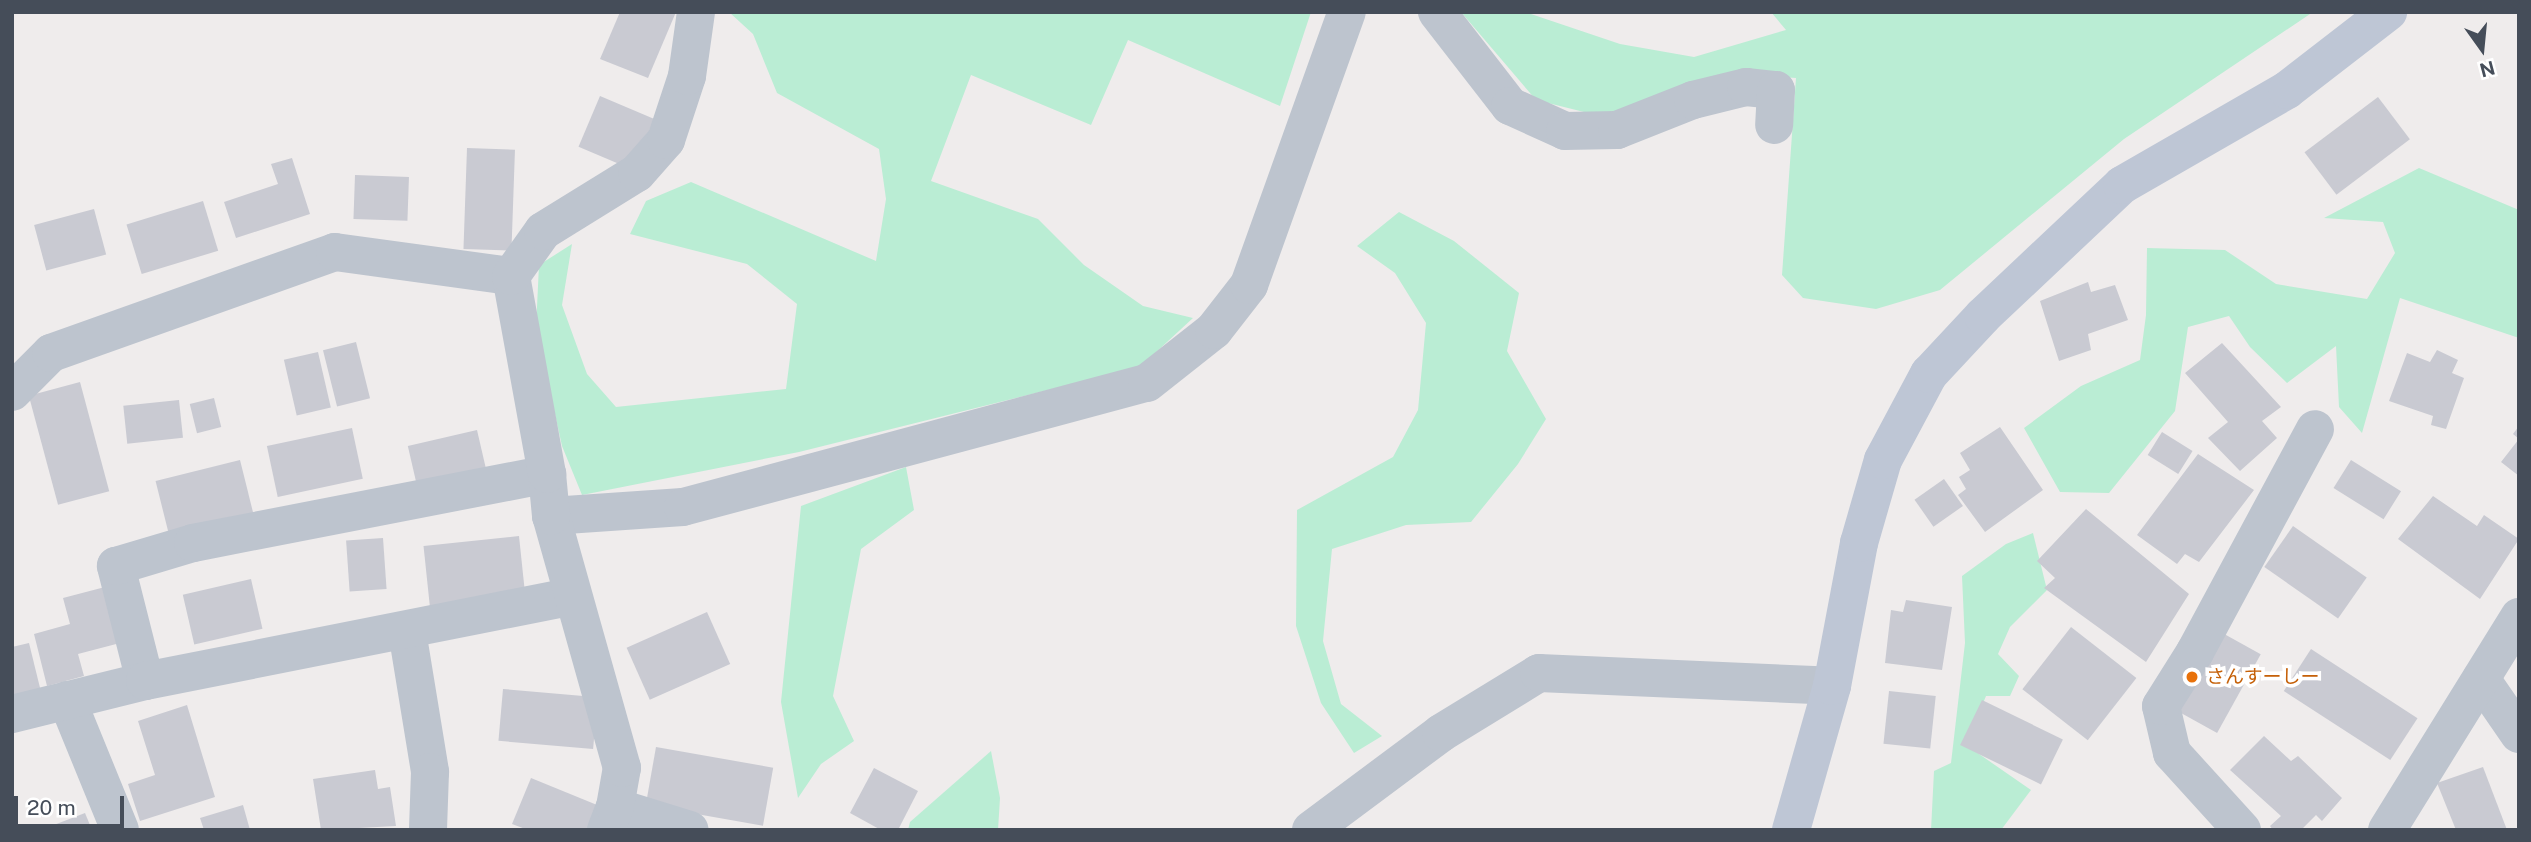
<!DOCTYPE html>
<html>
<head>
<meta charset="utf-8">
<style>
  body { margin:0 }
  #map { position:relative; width:2531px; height:842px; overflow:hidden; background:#efecec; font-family:"Public Sans","Noto Sans JP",sans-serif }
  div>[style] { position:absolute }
  .green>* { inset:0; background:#baedd4 }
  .building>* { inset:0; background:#c9cad2; transform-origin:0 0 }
  .street>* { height:38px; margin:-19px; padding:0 19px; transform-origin:19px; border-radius:19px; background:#bdc4ce }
  .secondary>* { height:38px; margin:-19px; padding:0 19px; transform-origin:19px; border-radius:19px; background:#bec6d5 }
  .dots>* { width:19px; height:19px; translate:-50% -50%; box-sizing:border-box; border:4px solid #fff; border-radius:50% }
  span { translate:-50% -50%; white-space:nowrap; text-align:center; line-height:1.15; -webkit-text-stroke:7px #fff; paint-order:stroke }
  .food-label { font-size:19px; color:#c56008 }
  .left { translate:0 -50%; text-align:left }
  .frame { position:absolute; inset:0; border:14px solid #454d59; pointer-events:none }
  .north { position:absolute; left:2447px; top:14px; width:70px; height:70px; -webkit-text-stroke:5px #fff; paint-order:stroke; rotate:165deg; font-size:19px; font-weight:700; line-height:28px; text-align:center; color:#454d59 }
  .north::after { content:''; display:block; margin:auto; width:24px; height:32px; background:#454d59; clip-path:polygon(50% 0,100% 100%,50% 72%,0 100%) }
  .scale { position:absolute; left:14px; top:796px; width:110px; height:32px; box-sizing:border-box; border:4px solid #454d59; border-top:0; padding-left:9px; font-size:21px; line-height:24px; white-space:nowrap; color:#454d59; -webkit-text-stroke:5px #fff; paint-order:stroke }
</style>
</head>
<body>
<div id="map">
  <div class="green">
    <i style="clip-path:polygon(729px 12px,1311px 12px,1280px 106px,1128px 40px,1091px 125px,971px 75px,931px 181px,1038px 219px,1084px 265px,1143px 306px,1193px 318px,1140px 367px,799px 452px,582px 495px,562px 446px,536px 328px,539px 265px,572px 244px,562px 305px,587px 374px,616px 407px,786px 389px,797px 304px,747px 264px,630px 234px,646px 201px,691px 182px,876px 261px,886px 199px,879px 149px,777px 93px,753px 34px)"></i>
    <i style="clip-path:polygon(1461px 12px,1525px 12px,1620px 44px,1694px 57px,1786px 30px,1771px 12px,2313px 12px,2124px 139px,1940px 290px,1876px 309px,1803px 298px,1782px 275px,1796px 78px,1755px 75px,1600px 116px,1536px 100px)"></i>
    <i style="clip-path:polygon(2419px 168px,2519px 210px,2519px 338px,2400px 298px,2362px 433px,2339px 407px,2336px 346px,2287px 383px,2250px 347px,2229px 316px,2188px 327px,2175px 411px,2109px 493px,2060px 492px,2024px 428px,2081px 386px,2140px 360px,2146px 315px,2147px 248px,2225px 250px,2276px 284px,2367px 299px,2395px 253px,2383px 222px,2324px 218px)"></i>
    <i style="clip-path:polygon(1399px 212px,1454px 241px,1519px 293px,1507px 351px,1546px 419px,1518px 464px,1471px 522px,1406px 525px,1332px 549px,1323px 641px,1341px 704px,1382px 736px,1354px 753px,1321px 703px,1296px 626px,1297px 510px,1393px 457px,1418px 410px,1426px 323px,1395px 273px,1357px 246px)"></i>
    <i style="clip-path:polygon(906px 467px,914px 510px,861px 549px,833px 696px,854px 741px,821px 764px,798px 798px,781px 702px,801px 506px)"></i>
    <i style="clip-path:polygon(2033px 533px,2047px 590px,2010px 627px,1998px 654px,2019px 676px,2010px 696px,1986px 696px,1966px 745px,2031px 790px,2001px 830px,1931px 830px,1934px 771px,1951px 763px,1965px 643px,1962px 576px,2006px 544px)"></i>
    <i style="clip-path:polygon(991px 751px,1000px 798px,998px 830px,908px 830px,910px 822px)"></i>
  </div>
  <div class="building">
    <i style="clip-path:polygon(620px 12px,676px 12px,648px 78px,600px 59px)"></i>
    <i style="left:600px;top:96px;width:59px;height:55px;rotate:23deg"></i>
    <i style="left:2378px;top:97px;width:53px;height:92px;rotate:53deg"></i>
    <i style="left:467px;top:148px;width:48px;height:101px;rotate:2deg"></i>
    <i style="clip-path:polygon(292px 158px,310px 214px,236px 238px,224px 202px,278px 184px,271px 164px)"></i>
    <i style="left:355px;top:175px;width:54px;height:44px;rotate:2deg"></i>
    <i style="left:203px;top:201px;width:52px;height:80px;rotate:73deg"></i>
    <i style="left:94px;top:209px;width:47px;height:62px;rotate:75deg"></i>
    <i style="clip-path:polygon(2088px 282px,2091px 292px,2115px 285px,2128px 320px,2088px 334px,2091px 350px,2059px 361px,2040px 301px)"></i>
    <i style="left:356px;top:342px;width:58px;height:34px;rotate:76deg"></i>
    <i style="clip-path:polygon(2222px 343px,2281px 407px,2262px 421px,2277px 438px,2240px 471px,2208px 438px,2228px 422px,2185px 373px)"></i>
    <i style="clip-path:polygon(2437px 350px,2458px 360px,2452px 373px,2464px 378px,2446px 429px,2431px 425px,2433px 416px,2389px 401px,2407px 353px,2430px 362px)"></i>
    <i style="left:318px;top:352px;width:57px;height:35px;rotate:77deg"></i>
    <i style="left:80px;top:382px;width:113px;height:53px;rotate:75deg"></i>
    <i style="left:214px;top:398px;width:30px;height:25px;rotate:76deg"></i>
    <i style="left:179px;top:400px;width:38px;height:56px;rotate:84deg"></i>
    <i style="clip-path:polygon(2519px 426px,2519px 476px,2501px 462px,2519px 439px,2513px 434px)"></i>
    <i style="clip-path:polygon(2000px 427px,2043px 490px,1985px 532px,1958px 495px,1966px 489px,1959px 477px,1970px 470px,1960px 453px)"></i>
    <i style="left:352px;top:428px;width:52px;height:87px;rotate:78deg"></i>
    <i style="left:477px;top:430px;width:47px;height:71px;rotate:77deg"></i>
    <i style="left:2162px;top:432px;width:36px;height:27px;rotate:32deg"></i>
    <i style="clip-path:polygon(2198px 454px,2254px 490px,2199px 562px,2185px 554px,2177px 564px,2137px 535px)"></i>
    <i style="left:240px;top:460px;width:59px;height:87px;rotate:76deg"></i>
    <i style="left:2351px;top:460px;width:59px;height:33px;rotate:32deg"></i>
    <i style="left:1944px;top:479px;width:33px;height:36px;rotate:55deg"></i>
    <i style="clip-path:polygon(2433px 496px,2477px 526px,2484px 515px,2519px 539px,2480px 599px,2398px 539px)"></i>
    <i style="clip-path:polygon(2086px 509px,2189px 594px,2146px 662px,2044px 588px,2055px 578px,2037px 561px)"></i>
    <i style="left:2293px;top:526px;width:90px;height:50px;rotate:35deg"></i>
    <i style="left:519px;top:536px;width:61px;height:96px;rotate:84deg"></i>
    <i style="left:383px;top:538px;width:51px;height:37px;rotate:86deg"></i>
    <i style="left:251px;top:579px;width:51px;height:70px;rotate:77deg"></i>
    <i style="clip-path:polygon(105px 587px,120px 643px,78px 654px,84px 676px,47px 686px,34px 634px,70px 624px,63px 598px)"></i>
    <i style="clip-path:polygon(1906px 600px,1952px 607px,1942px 670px,1885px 663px,1891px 610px,1903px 612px)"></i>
    <i style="left:707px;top:612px;width:57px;height:88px;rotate:66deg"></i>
    <i style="left:2071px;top:627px;width:83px;height:79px;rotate:38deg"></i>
    <i style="left:2217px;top:630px;width:50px;height:90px;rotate:29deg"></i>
    <i style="clip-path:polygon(29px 643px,42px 696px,12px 704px,12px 647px)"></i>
    <i style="left:2311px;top:649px;width:127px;height:50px;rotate:33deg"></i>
    <i style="left:503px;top:689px;width:95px;height:52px;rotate:5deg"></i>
    <i style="left:1889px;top:691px;width:47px;height:53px;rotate:6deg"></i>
    <i style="left:1982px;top:700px;width:90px;height:50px;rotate:26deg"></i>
    <i style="clip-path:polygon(187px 705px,215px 797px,140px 821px,128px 784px,155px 775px,138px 721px)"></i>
    <i style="clip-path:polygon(2264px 736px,2291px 761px,2298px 756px,2342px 798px,2322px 821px,2316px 815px,2301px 830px,2273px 830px,2270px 826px,2281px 816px,2230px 770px)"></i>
    <i style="left:656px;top:747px;width:119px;height:59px;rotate:10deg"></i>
    <i style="clip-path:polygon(2483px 767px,2507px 830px,2456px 830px,2437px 783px)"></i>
    <i style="clip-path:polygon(874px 768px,918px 791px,898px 830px,881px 830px,850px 813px)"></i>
    <i style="clip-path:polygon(375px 770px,378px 789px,390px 787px,396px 826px,321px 830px,313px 779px)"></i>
    <i style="clip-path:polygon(531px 778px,602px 807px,592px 830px,528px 830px,512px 824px)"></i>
    <i style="clip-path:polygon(243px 805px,250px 830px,204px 830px,200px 818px)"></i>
    <i style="clip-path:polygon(85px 813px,92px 830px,47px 830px,46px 828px)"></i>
  </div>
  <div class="street">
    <i style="left:1437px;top:12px;width:119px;rotate:52.2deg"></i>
    <i style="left:1510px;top:106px;width:60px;rotate:24.4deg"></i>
    <i style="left:1565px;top:131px;width:52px;rotate:-1.1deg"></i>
    <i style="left:1617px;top:130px;width:82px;rotate:-21.5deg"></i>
    <i style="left:1693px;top:100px;width:55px;rotate:-13.8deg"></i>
    <i style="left:1746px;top:87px;width:30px;rotate:6deg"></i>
    <i style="left:1776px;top:90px;width:35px;rotate:93deg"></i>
    <i style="left:12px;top:392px;width:55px;rotate:-45deg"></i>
    <i style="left:51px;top:353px;width:301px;rotate:-19.6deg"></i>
    <i style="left:335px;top:252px;width:178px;rotate:7.8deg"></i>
    <i style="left:551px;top:516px;width:132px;rotate:-3.9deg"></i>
    <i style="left:683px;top:507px;width:480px;rotate:-15deg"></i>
    <i style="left:1147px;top:383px;width:85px;rotate:-38.3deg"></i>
    <i style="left:1214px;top:330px;width:57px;rotate:-52.1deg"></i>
    <i style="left:1249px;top:285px;width:290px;rotate:-70.3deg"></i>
    <i style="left:407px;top:631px;width:143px;rotate:80.7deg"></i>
    <i style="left:430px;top:772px;width:58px;rotate:92deg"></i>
    <i style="left:2481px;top:679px;width:67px;rotate:55.4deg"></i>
    <i style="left:145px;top:681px;width:119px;rotate:-104.2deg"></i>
    <i style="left:116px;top:566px;width:80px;rotate:-16.6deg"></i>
    <i style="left:193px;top:543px;width:361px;rotate:-11deg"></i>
    <i style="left:67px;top:700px;width:140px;rotate:67.8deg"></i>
    <i style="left:12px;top:714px;width:137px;rotate:-13.9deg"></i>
    <i style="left:145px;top:681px;width:433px;rotate:-11.2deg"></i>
    <i style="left:615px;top:807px;width:78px;rotate:17deg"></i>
    <i style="left:606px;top:830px;width:25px;rotate:-69deg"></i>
    <i style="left:615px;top:807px;width:40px;rotate:-80deg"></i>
    <i style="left:622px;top:768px;width:262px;rotate:-105.7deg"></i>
    <i style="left:551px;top:516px;width:42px;rotate:-95.4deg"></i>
    <i style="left:547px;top:474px;width:201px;rotate:-100.3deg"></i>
    <i style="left:511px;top:276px;width:55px;rotate:-54.6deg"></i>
    <i style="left:543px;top:231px;width:110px;rotate:-31.7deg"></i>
    <i style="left:637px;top:173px;width:44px;rotate:-48.7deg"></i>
    <i style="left:666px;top:140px;width:67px;rotate:-71.8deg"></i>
    <i style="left:687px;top:76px;width:65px;rotate:-82deg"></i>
    <i style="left:1311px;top:830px;width:162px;rotate:-36.7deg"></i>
    <i style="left:1441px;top:733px;width:115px;rotate:-31.5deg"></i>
    <i style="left:1539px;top:673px;width:293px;rotate:2.5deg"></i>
    <i style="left:2242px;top:830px;width:104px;rotate:-132.3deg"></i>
    <i style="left:2172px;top:753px;width:48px;rotate:-103.2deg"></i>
    <i style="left:2161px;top:706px;width:64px;rotate:-57.8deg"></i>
    <i style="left:2195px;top:652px;width:253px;rotate:-61.7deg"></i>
    <i style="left:2387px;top:830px;width:251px;rotate:-58.2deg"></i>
  </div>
  <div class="secondary">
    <i style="left:1791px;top:830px;width:150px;rotate:-74.1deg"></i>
    <i style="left:1832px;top:686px;width:146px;rotate:-79.3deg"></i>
    <i style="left:1859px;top:543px;width:86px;rotate:-73.9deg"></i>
    <i style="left:1883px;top:460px;width:98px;rotate:-61.9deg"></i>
    <i style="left:1929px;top:374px;width:79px;rotate:-47deg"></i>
    <i style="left:1983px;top:316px;width:191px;rotate:-43.3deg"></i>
    <i style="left:2122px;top:185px;width:190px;rotate:-29.9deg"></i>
    <i style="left:2287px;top:90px;width:128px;rotate:-37.7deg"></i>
  </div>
  <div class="dots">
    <i style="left:2192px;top:677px;background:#e8710a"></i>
  </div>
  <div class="food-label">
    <span class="left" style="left:2206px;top:677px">さんすーしー</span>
  </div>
  <div class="frame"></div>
  <div class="north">N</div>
  <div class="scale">20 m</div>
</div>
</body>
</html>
